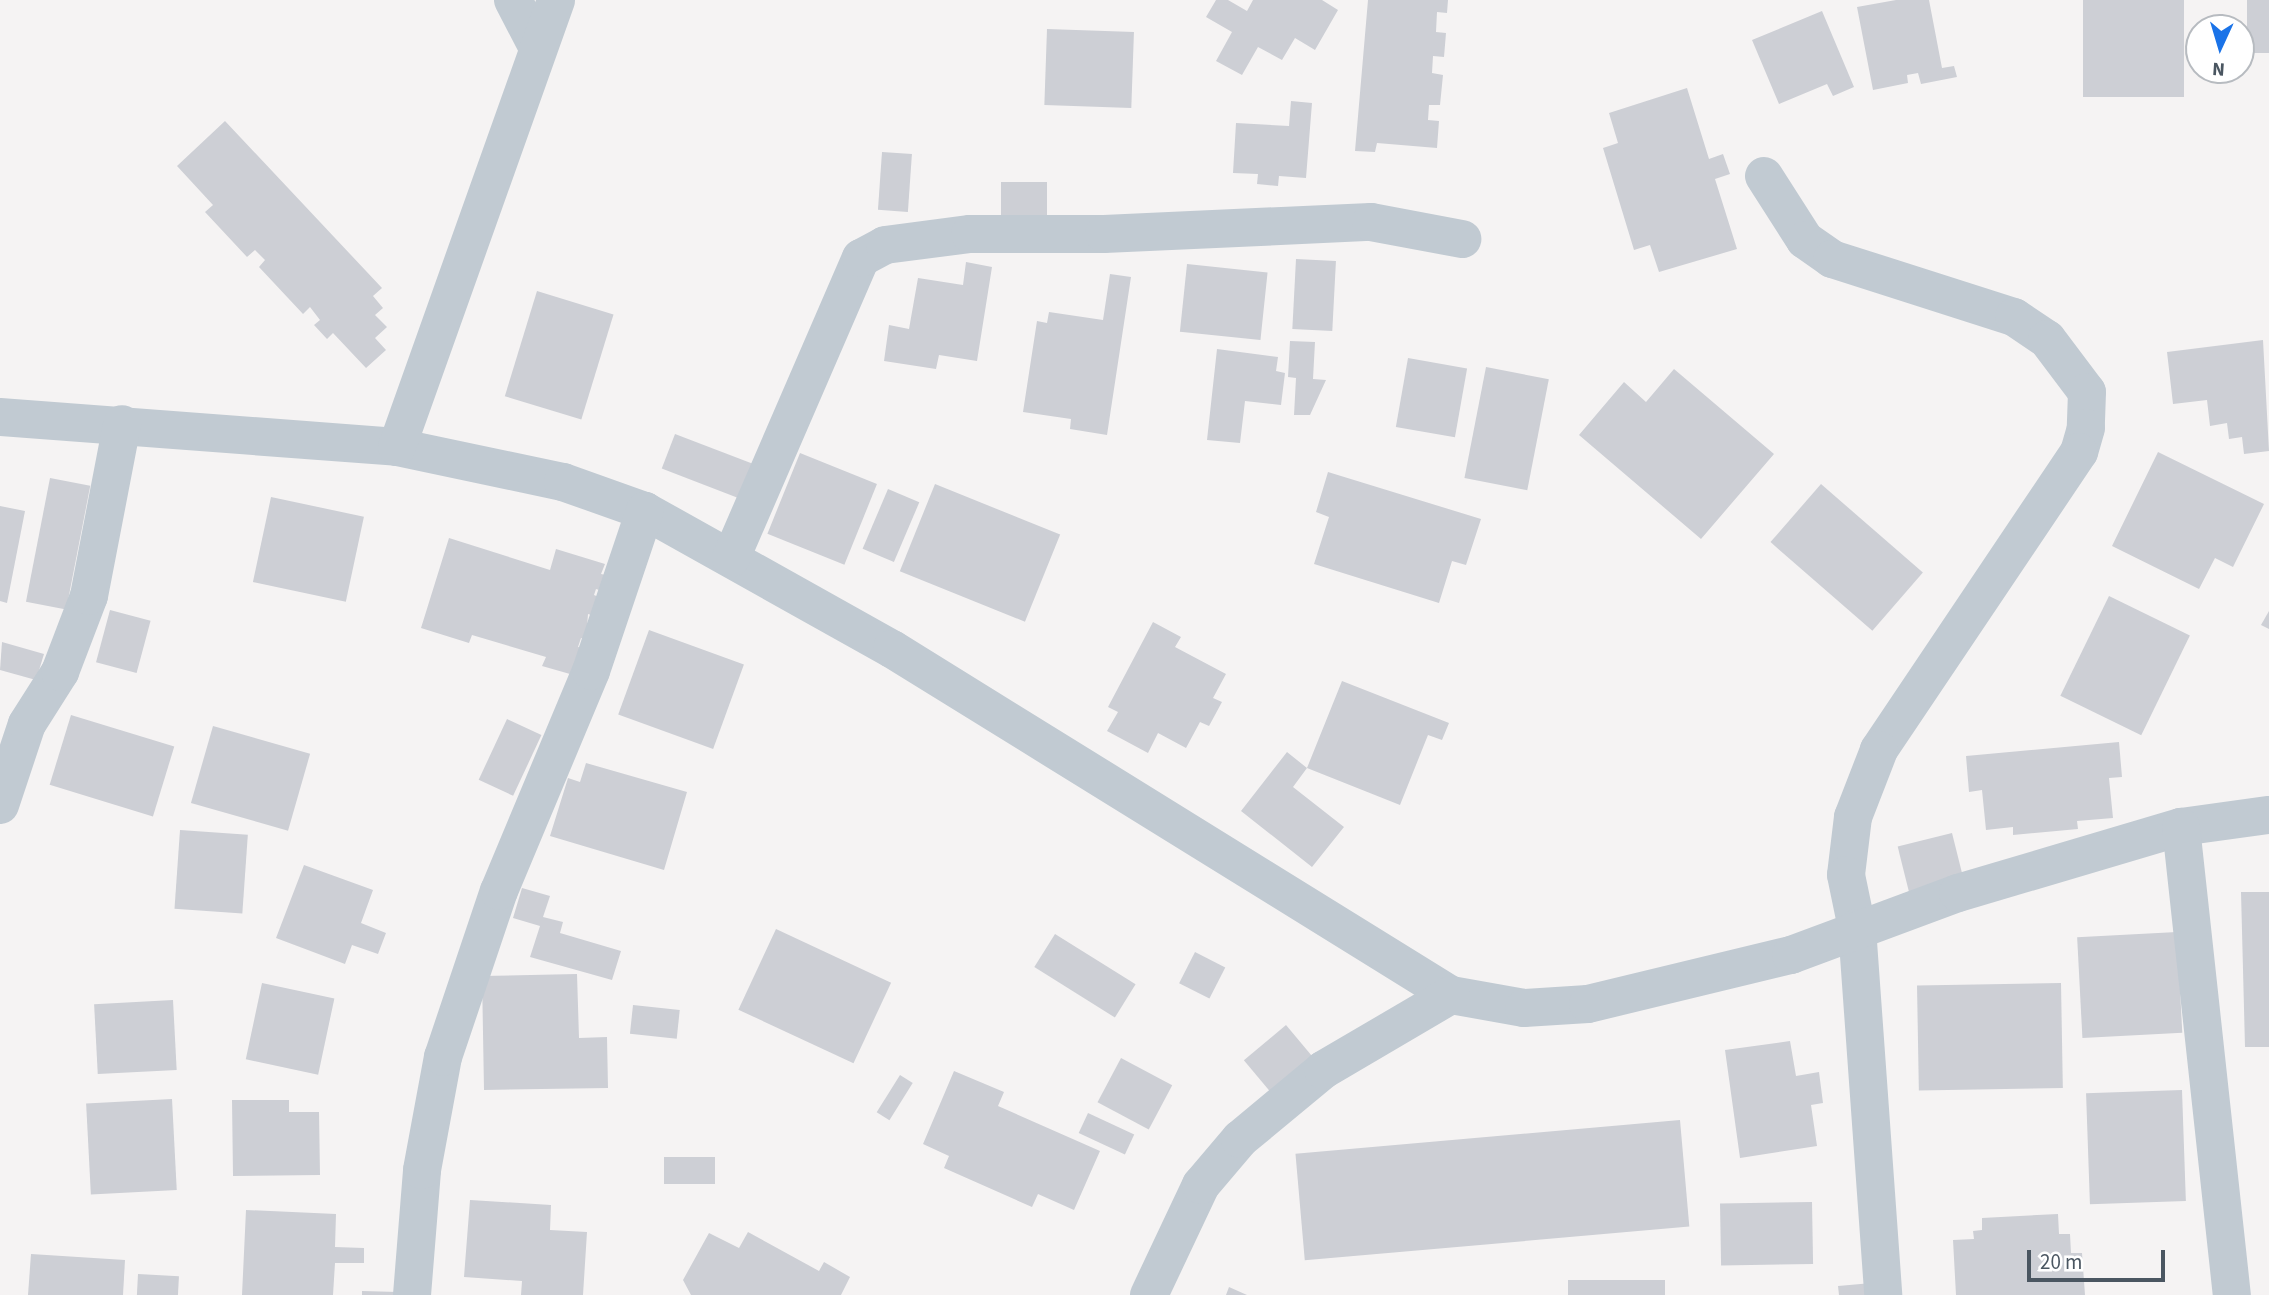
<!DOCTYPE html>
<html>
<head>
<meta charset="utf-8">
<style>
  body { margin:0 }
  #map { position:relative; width:2269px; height:1295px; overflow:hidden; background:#f5f3f3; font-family:"Source Sans 3",sans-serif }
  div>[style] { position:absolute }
  .building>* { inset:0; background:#cdcfd5; transform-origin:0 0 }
  .street>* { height:38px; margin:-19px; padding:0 19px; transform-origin:19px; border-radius:19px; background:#c1cad2 }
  span { translate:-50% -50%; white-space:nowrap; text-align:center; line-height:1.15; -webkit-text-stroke:5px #fff; paint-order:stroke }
  .north { position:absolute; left:2185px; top:14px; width:70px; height:70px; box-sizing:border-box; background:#fff; border:2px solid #b7bbc0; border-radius:50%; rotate:184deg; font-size:19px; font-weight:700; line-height:28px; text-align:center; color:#4a5661 }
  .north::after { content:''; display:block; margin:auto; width:24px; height:32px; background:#1a73e8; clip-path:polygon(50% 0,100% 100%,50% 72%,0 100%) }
  .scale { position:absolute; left:2027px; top:1250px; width:138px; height:32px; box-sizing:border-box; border:4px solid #4a5661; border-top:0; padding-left:9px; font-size:21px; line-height:24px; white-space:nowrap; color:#4a5661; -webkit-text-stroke:5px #fff; paint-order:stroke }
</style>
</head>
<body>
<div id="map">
  <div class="building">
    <i style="clip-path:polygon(1216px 0,1228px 0,1247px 11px,1253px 0,1322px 0,1338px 10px,1315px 50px,1295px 38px,1282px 60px,1258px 47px,1242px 75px,1216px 61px,1232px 32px,1206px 17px)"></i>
    <i style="clip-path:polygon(1368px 0,1448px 0,1447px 13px,1437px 12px,1436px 32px,1446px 33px,1444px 57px,1433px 56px,1432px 73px,1443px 75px,1440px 105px,1429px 105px,1428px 120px,1439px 121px,1437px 148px,1377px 143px,1375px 152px,1355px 151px)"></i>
    <i style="clip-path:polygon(1896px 0,1929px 0,1942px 68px,1954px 66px,1957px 77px,1921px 84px,1918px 73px,1907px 75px,1908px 83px,1873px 90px,1857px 7px)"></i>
    <i style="left:2083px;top:0;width:101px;height:97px"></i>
    <i style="left:2247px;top:0;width:22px;height:53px"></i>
    <i style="clip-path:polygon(1822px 11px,1854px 87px,1833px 96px,1827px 84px,1779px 104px,1752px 40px)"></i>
    <i style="left:1047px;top:29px;width:87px;height:76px;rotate:2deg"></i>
    <i style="clip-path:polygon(1687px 88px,1709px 159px,1723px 154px,1730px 174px,1715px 179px,1737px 249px,1659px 272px,1650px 245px,1634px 250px,1603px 148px,1618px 143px,1609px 113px)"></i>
    <i style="clip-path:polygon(1291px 101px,1312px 103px,1306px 178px,1279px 176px,1278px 186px,1257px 184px,1258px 174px,1233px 173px,1236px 123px,1289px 126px)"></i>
    <i style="clip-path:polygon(225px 121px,382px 288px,373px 296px,383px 308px,375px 315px,387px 327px,375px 338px,386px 350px,366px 368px,333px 333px,327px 339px,314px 325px,320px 320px,310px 307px,303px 314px,259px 267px,265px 260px,255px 250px,247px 257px,205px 212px,213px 205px,177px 166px)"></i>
    <i style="left:882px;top:152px;width:30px;height:58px;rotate:4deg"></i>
    <i style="left:1001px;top:182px;width:46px;height:36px"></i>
    <i style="left:1296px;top:259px;width:40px;height:70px;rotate:3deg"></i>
    <i style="clip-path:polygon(966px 262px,992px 267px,977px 361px,939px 355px,936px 369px,884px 361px,889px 325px,909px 329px,918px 278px,963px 285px)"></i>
    <i style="left:1187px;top:264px;width:81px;height:68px;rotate:6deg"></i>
    <i style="clip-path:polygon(1110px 274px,1131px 277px,1107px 435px,1070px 429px,1071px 419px,1023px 412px,1037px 321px,1047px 323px,1049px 312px,1103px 320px)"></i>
    <i style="left:537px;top:291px;width:80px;height:110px;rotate:17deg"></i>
    <i style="clip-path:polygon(2263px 340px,2269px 451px,2244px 454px,2242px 437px,2229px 439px,2227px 423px,2210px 426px,2207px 400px,2173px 404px,2167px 352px)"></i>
    <i style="clip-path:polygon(1290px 341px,1315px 342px,1313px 379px,1326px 380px,1310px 415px,1294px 415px,1296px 378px,1288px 377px)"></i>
    <i style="clip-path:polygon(1217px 349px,1278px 357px,1276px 371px,1285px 373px,1281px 405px,1245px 401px,1240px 443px,1207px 440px)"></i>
    <i style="left:1408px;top:358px;width:60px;height:70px;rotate:10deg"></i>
    <i style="left:1486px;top:367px;width:64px;height:113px;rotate:11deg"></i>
    <i style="clip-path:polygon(1674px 369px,1774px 454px,1701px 539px,1579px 435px,1624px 382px,1646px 402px)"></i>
    <i style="left:675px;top:434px;width:84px;height:37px;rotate:21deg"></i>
    <i style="clip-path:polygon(2158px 452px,2264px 504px,2233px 567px,2215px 558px,2199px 589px,2112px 546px)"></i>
    <i style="left:800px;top:453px;width:83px;height:87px;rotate:22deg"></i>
    <i style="clip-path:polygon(1328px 472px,1481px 519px,1466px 565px,1452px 561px,1439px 603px,1314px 564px,1329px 517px,1316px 512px)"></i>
    <i style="left:50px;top:478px;width:41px;height:126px;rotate:11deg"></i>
    <i style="left:935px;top:484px;width:135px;height:94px;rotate:22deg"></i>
    <i style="left:1821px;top:484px;width:135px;height:77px;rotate:41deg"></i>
    <i style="left:888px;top:489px;width:34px;height:65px;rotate:23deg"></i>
    <i style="left:271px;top:497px;width:95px;height:87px;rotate:12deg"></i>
    <i style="clip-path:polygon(0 506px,25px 511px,7px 603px,0 601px)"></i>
    <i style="clip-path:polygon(449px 538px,550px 570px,556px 549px,605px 564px,601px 574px,611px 576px,606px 592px,596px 589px,594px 595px,604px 599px,598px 617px,588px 614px,586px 640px,581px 638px,578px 647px,587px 649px,570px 674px,542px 666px,546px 657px,472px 635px,469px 643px,421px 628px)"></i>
    <i style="left:2109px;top:596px;width:90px;height:111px;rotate:26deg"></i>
    <i style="left:110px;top:610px;width:42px;height:54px;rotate:15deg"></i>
    <i style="clip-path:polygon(2269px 611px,2269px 629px,2261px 625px)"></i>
    <i style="clip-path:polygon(1153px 622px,1181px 637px,1175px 647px,1226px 674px,1213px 698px,1222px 702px,1209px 726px,1200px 722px,1186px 748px,1158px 733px,1148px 753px,1107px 731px,1118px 712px,1108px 707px)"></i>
    <i style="left:649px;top:630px;width:101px;height:90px;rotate:20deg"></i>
    <i style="clip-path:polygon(2px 642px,44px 654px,36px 680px,0 670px)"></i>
    <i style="clip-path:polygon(1342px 681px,1449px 723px,1442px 740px,1428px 735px,1400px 805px,1307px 768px,1293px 787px,1344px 827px,1312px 867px,1241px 811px,1287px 752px,1307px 768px)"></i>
    <i style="left:71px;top:715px;width:108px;height:73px;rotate:17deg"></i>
    <i style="left:507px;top:719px;width:38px;height:67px;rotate:25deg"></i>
    <i style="left:213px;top:726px;width:101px;height:80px;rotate:16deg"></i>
    <i style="clip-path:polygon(2119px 742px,2122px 777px,2109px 778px,2113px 818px,2077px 821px,2078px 829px,2013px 835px,2013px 827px,1986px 830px,1982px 790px,1969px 792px,1966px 756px)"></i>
    <i style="clip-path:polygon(586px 763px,687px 792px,664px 870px,550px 836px,568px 778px,580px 782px)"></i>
    <i style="left:180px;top:830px;width:68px;height:79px;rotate:4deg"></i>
    <i style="left:1952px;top:833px;width:49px;height:56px;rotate:76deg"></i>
    <i style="clip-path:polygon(304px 865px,373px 890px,361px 923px,386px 933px,378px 954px,352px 945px,345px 964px,276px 938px)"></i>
    <i style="clip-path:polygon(522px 888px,550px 896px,543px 917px,563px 922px,560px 933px,621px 951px,612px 980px,530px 957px,540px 926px,513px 918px)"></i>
    <i style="clip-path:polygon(2241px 892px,2269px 892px,2269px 1047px,2245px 1047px)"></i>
    <i style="left:776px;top:929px;width:127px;height:89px;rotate:25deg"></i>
    <i style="left:2177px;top:932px;width:101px;height:100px;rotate:87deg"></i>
    <i style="left:1055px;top:934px;width:95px;height:39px;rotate:32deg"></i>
    <i style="left:1195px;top:952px;width:34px;height:35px;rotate:27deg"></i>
    <i style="clip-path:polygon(577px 974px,579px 1038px,607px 1037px,608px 1088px,484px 1090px,482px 976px)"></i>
    <i style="left:262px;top:983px;width:74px;height:78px;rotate:12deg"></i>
    <i style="left:2061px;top:983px;width:105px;height:144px;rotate:89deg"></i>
    <i style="left:173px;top:1000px;width:70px;height:79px;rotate:87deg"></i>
    <i style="left:633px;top:1005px;width:47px;height:29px;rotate:6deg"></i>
    <i style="left:1286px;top:1025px;width:43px;height:55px;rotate:50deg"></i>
    <i style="clip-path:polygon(1790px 1041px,1796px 1076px,1819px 1072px,1823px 1103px,1811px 1105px,1817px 1146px,1740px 1158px,1725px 1050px)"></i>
    <i style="left:1121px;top:1058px;width:58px;height:50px;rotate:28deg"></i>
    <i style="clip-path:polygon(954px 1071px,1004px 1092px,998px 1106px,1100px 1151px,1074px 1210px,1038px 1194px,1032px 1207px,944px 1168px,949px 1156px,923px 1144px)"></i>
    <i style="left:900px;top:1075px;width:15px;height:44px;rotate:32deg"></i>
    <i style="left:2182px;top:1090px;width:111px;height:96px;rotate:88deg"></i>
    <i style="left:172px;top:1099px;width:91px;height:86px;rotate:87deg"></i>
    <i style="clip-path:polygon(232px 1100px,289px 1100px,289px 1112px,319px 1112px,320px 1175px,233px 1176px)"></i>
    <i style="left:1088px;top:1113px;width:51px;height:22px;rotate:25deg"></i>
    <i style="left:1680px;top:1120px;width:107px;height:386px;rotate:85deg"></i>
    <i style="left:715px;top:1157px;width:27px;height:51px;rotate:90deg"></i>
    <i style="clip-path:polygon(470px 1200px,551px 1205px,550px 1230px,587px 1232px,583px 1295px,521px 1295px,522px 1281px,464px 1277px)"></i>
    <i style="left:1812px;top:1202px;width:62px;height:92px;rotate:89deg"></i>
    <i style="clip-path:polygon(246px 1210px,336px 1214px,335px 1247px,364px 1248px,364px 1263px,335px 1263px,333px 1295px,242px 1295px)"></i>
    <i style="clip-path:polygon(2058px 1214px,2059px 1234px,2070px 1234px,2071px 1253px,2082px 1253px,2085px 1295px,1956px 1295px,1953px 1240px,1974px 1239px,1973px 1231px,1982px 1230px,1982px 1218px)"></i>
    <i style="clip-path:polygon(748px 1232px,819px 1271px,824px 1262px,850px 1277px,841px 1295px,691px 1295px,683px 1280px,709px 1233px,739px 1248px)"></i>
    <i style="clip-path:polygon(31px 1254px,125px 1260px,123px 1295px,28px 1295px)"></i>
    <i style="left:138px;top:1274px;width:41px;height:21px;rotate:3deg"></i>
    <i style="left:1665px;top:1280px;width:15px;height:97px;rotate:90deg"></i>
    <i style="clip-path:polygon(1872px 1283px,1874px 1295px,1839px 1295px,1838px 1286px)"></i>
    <i style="clip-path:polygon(1229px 1287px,1247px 1295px,1226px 1295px)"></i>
    <i style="clip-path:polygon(362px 1291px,398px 1292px,398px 1295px,362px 1295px)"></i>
  </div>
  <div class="street">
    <i style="left:513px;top:0;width:54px;rotate:62.5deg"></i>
    <i style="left:1764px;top:176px;width:76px;rotate:57.4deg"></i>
    <i style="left:1805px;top:240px;width:33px;rotate:35deg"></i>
    <i style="left:1832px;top:259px;width:191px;rotate:17.7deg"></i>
    <i style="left:2014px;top:317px;width:40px;rotate:34deg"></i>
    <i style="left:2047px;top:339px;width:66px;rotate:53deg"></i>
    <i style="left:2087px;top:392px;width:36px;rotate:92deg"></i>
    <i style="left:2086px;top:428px;width:25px;rotate:106deg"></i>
    <i style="left:2079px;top:452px;width:359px;rotate:123.9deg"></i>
    <i style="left:1879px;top:750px;width:72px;rotate:111.2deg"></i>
    <i style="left:1853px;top:817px;width:58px;rotate:96.9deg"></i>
    <i style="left:1846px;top:875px;width:54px;rotate:78.3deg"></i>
    <i style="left:1857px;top:928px;width:368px;rotate:85.9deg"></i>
    <i style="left:0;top:417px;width:398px;rotate:4.3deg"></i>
    <i style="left:397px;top:447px;width:170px;rotate:11.9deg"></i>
    <i style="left:563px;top:482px;width:87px;rotate:19.5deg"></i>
    <i style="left:645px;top:511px;width:283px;rotate:29.2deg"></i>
    <i style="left:892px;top:649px;width:657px;rotate:31.76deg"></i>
    <i style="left:1451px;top:995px;width:74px;rotate:10.1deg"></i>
    <i style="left:1524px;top:1008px;width:64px;rotate:-3.6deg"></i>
    <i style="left:1588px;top:1004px;width:209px;rotate:-13.6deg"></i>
    <i style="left:1791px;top:955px;width:178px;rotate:-20.4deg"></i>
    <i style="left:1958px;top:893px;width:233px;rotate:-16.5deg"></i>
    <i style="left:2181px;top:827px;width:89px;rotate:-7.8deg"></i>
    <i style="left:397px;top:447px;width:474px;rotate:-70.4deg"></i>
    <i style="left:731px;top:558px;width:327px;rotate:-66.6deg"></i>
    <i style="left:861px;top:258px;width:27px;rotate:-28deg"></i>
    <i style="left:885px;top:245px;width:86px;rotate:-7.4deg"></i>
    <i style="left:970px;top:234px;width:134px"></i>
    <i style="left:1104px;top:234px;width:267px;rotate:-2.6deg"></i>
    <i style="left:1371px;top:222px;width:93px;rotate:10.6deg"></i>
    <i style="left:0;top:805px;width:85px;rotate:-71.6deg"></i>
    <i style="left:27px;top:724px;width:62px;rotate:-57.6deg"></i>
    <i style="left:60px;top:672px;width:81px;rotate:-69.1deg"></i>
    <i style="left:89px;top:596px;width:175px;rotate:-79.1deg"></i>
    <i style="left:2181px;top:827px;width:471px;rotate:83.8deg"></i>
    <i style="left:412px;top:1295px;width:125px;rotate:-85.4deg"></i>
    <i style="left:422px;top:1170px;width:115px;rotate:-79.5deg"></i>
    <i style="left:443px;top:1057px;width:175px;rotate:-71.4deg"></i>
    <i style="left:499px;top:891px;width:238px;rotate:-67.3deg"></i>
    <i style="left:591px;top:671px;width:169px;rotate:-71.4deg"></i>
    <i style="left:1149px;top:1295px;width:122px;rotate:-64.7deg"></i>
    <i style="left:1201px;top:1185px;width:60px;rotate:-49.7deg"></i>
    <i style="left:1240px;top:1139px;width:108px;rotate:-39.7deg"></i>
    <i style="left:1323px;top:1070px;width:148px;rotate:-30.4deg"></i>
  </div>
  <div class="north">N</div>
  <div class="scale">20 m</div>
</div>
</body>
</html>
